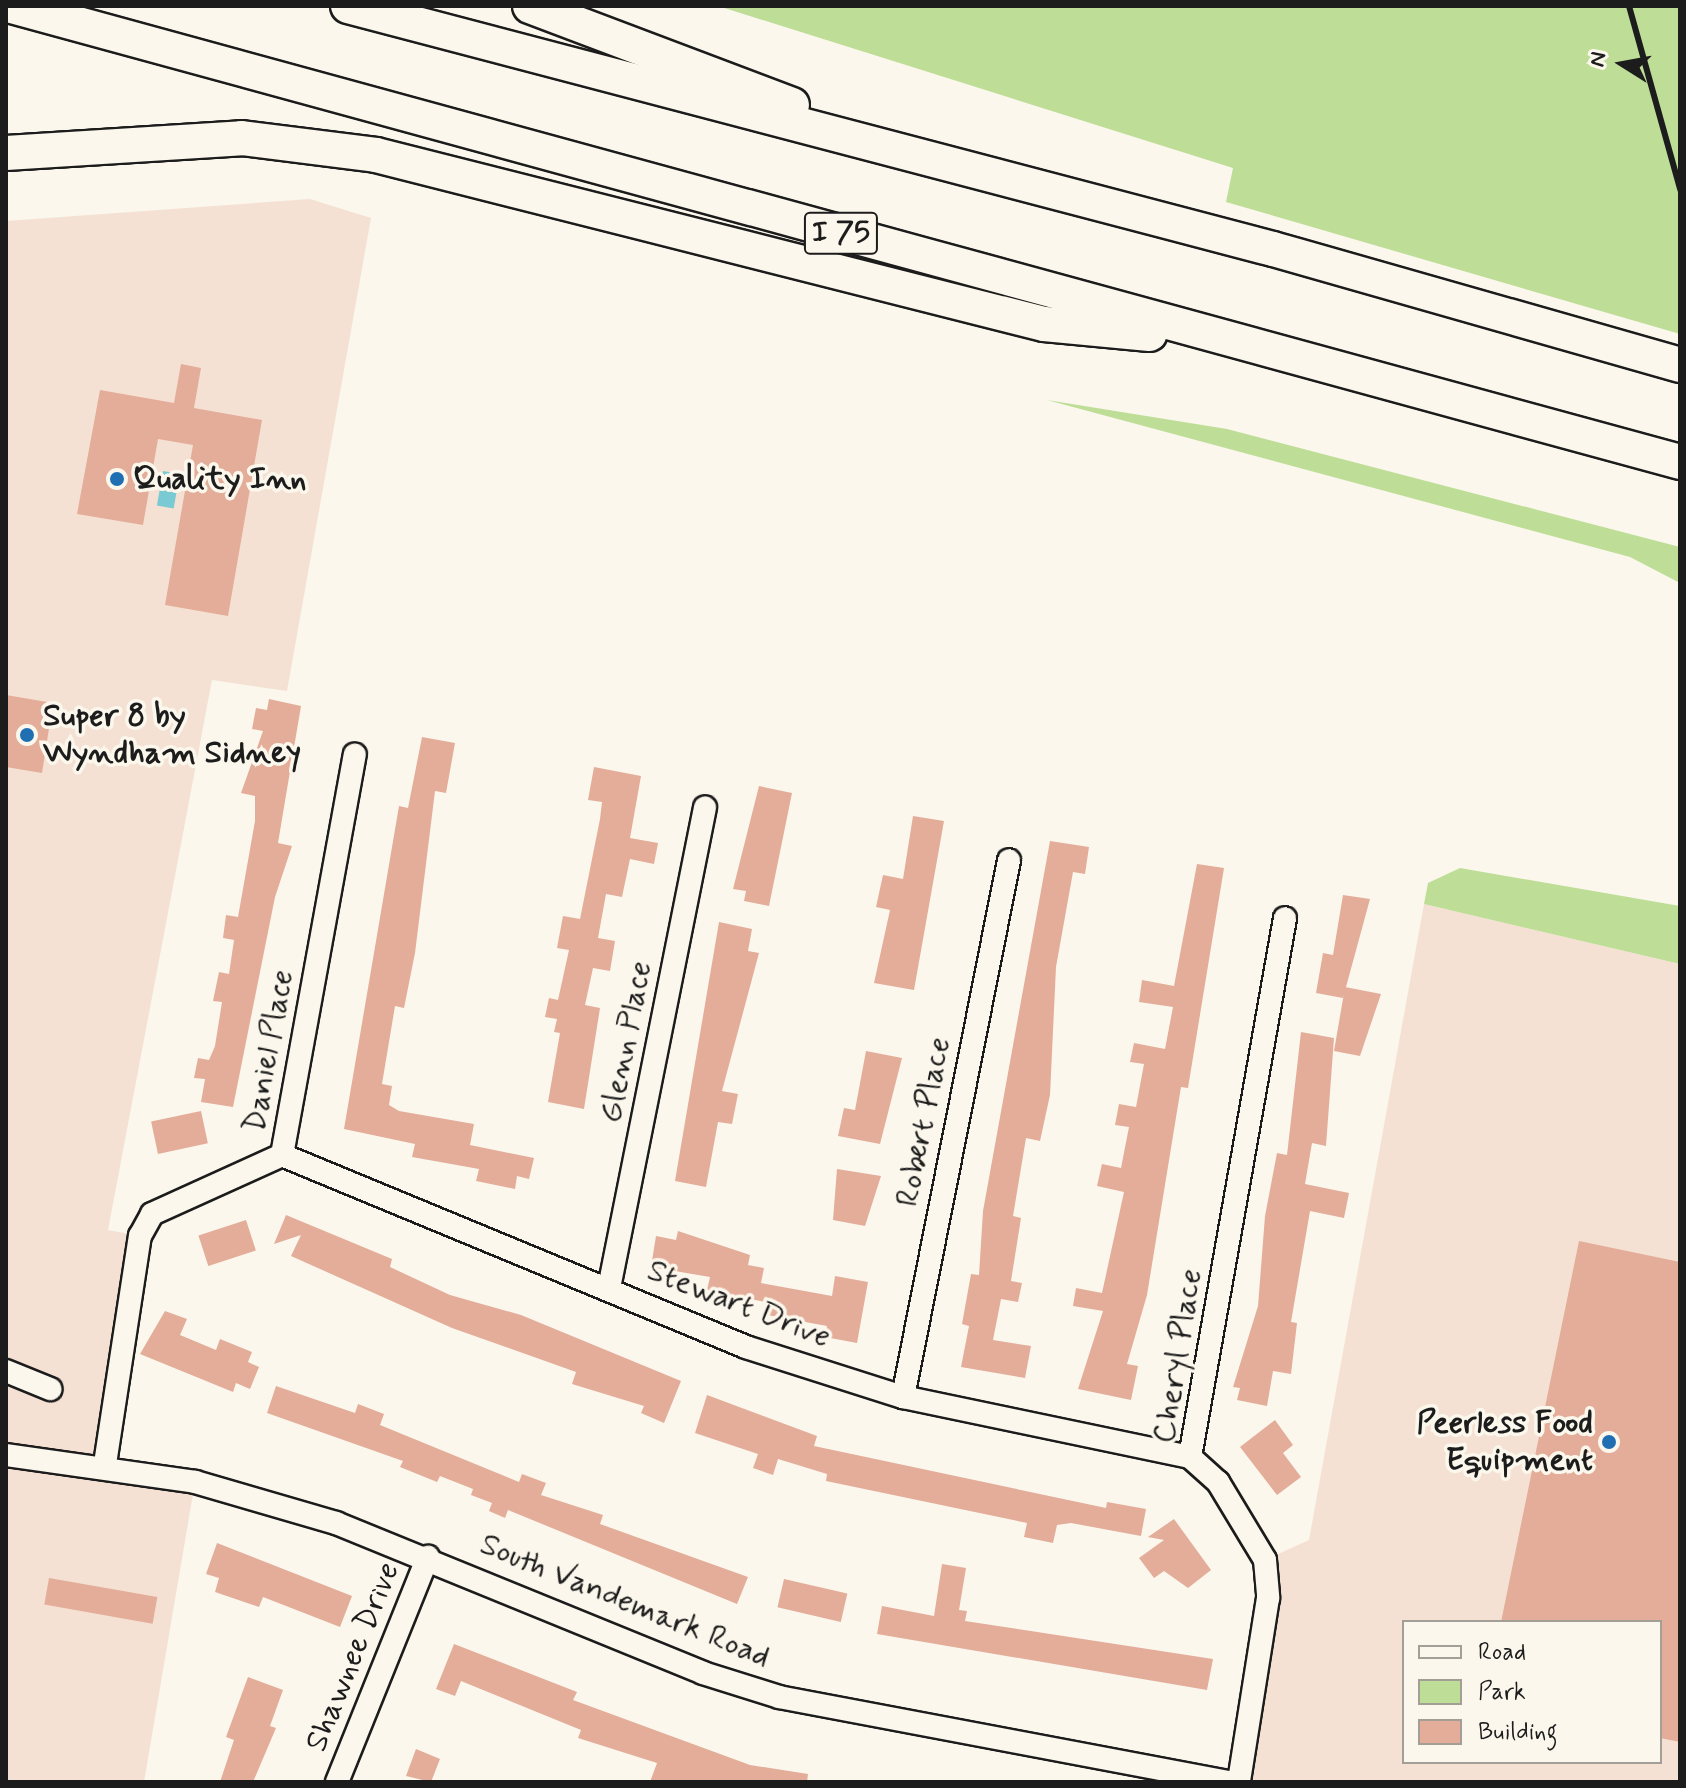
<!DOCTYPE html>
<html>
<head>
<meta charset="utf-8">
<style>
  body { margin:0 }
  #map { position:relative; width:1686px; height:1788px; overflow:hidden; background:#fbf7ec; font-family:Mynerve,sans-serif }
  div>[style] { position:absolute }
  .built>* { inset:0; background:#f4e1d3 }
  .green>* { inset:0; background:#bede97 }
  .water>* { inset:0; background:#79cad3; transform-origin:0 0 }
  .building>* { inset:0; background:#e3ad9a; transform-origin:0 0 }
  .roads { filter:drop-shadow(2px 0 #1c1c1c) drop-shadow(-2px 0 #1c1c1c) drop-shadow(0 2px #1c1c1c) drop-shadow(0 -2px #1c1c1c) }
  .minor>* { height:22px; margin:-11px; padding:0 11px; transform-origin:11px; border-radius:11px; background:#fbf7ec }
  .highway>* { height:34px; margin:-17px; padding:0 17px; transform-origin:17px; border-radius:17px; background:#fbf7ec }
  .rail>* { height:6px; margin:-3px; padding:0 3px; transform-origin:3px; border-radius:3px; background:#1c1c1c }
  .dots>* { width:22px; height:22px; translate:-50% -50%; box-sizing:border-box; border:4px solid #fbf7ec; border-radius:50% }
  span { translate:-50% -50%; white-space:nowrap; text-align:center; line-height:1.15; -webkit-text-stroke:7px #fbf7ec; paint-order:stroke }
  .shield-label span { padding:2px 6px; background:#fbf7ec; border:2px solid; border-radius:6px; -webkit-text-stroke-width:0 }
  .shield-label { font-size:30px; color:#1c1c1c; font-weight:700 }
  .poi-label { font-size:32px; color:#1c1c1c; font-weight:700 }
  .left { translate:0 -50%; text-align:left }
  .right { translate:-100% -50%; text-align:right }
  .street-label { font-size:32px; color:#1c1c1c }
  .frame { position:absolute; inset:0; border:8px solid #1c1c1c; pointer-events:none }
  .legend { position:absolute; left:1402px; top:1620px; width:260px; height:144px; box-sizing:border-box; background:#fbf7ec; border:2px solid #a29f99; margin:0; padding:10px 14px; list-style:none; font-size:24px; color:#1c1c1c }
  .legend li { display:flex; align-items:center; gap:16px; height:40px }
  .legend b { width:40px; border:2px solid #a29f99 }
  .north { position:absolute; left:1582px; top:24px; width:80px; height:80px; -webkit-text-stroke:6px #fbf7ec; paint-order:stroke; rotate:281deg; font-size:22px; font-weight:700; line-height:32px; text-align:center; color:#1c1c1c }
  .north::after { content:''; display:block; margin:auto; width:28px; height:36px; background:#1c1c1c; clip-path:polygon(50% 0,100% 100%,50% 72%,0 100%) }
</style>
</head>
<body>
<div id="map">
  <div class="built">
    <i style="clip-path:polygon(310px 199px,371px 218px,287px 691px,212px 680px,108px 1230px,140px 1236px,105px 1463px,195px 1482px,144px 1782px,6px 1782px,6px 221px)"></i>
    <i style="clip-path:polygon(evenodd,1424px 904px,1680px 964px,1680px 1782px,1239px 1782px,1265px 1560px,1309px 1540px,1424px 904px,1404px 1622px,1660px 1622px,1660px 1762px,1404px 1762px,1404px 1622px)"></i>
  </div>
  <div class="green">
    <i style="clip-path:polygon(718px 6px,1680px 6px,1680px 334px,1226px 202px,1233px 168px)"></i>
    <i style="clip-path:polygon(1047px 400px,1227px 429px,1680px 547px,1680px 583px,1630px 557px)"></i>
    <i style="clip-path:polygon(1460px 868px,1680px 906px,1680px 964px,1424px 904px,1428px 883px)"></i>
  </div>
  <div class="water">
    <i style="left:163px;top:471px;width:17px;height:35px;rotate:10deg"></i>
  </div>
  <div class="building">
    <i style="clip-path:polygon(181px 364px,201px 368px,194px 408px,262px 420px,228px 616px,165px 605px,193px 445px,158px 439px,143px 525px,77px 514px,100px 390px,174px 403px)"></i>
    <i style="clip-path:polygon(6px 695px,53px 703px,42px 773px,6px 767px)"></i>
    <i style="clip-path:polygon(269px 699px,301px 706px,278px 843px,292px 846px,275px 897px,233px 1107px,201px 1102px,205px 1079px,194px 1078px,198px 1058px,209px 1060px,215px 1046px,222px 1002px,213px 1001px,219px 972px,229px 974px,234px 940px,223px 938px,226px 915px,238px 917px,255px 821px,255px 796px,241px 793px,263px 731px,252px 729px,256px 708px,267px 710px)"></i>
    <i style="clip-path:polygon(422px 737px,455px 743px,446px 793px,435px 791px,415px 953px,404px 1008px,395px 1006px,382px 1084px,392px 1086px,389px 1105px,399px 1111px,474px 1124px,470px 1145px,534px 1158px,529px 1179px,517px 1176px,515px 1189px,476px 1181px,479px 1169px,412px 1157px,415px 1144px,344px 1129px,399px 806px,408px 808px)"></i>
    <i style="clip-path:polygon(594px 767px,641px 776px,630px 838px,658px 843px,654px 864px,630px 859px,622px 897px,606px 894px,598px 938px,615px 941px,610px 971px,593px 968px,585px 1005px,600px 1008px,584px 1109px,548px 1102px,560px 1033px,554px 1032px,557px 1019px,545px 1017px,549px 998px,558px 1000px,569px 950px,557px 948px,563px 916px,580px 919px,600px 819px,602px 802px,588px 800px)"></i>
    <i style="clip-path:polygon(759px 786px,792px 793px,769px 906px,744px 901px,746px 891px,733px 889px)"></i>
    <i style="clip-path:polygon(913px 816px,944px 821px,914px 990px,874px 983px,890px 910px,876px 907px,883px 875px,903px 879px)"></i>
    <i style="clip-path:polygon(1050px 841px,1089px 847px,1085px 874px,1073px 872px,1056px 967px,1050px 1095px,1040px 1141px,1026px 1138px,1013px 1216px,1021px 1218px,1011px 1281px,1022px 1283px,1018px 1302px,1001px 1299px,993px 1340px,1031px 1346px,1025px 1378px,961px 1367px,969px 1326px,962px 1324px,971px 1274px,979px 1275px,983px 1211px)"></i>
    <i style="clip-path:polygon(1197px 864px,1224px 868px,1188px 1088px,1181px 1087px,1147px 1295px,1127px 1364px,1138px 1366px,1131px 1400px,1078px 1389px,1103px 1311px,1073px 1306px,1076px 1288px,1102px 1293px,1124px 1192px,1097px 1186px,1102px 1164px,1121px 1168px,1129px 1127px,1115px 1125px,1119px 1104px,1136px 1107px,1144px 1064px,1130px 1062px,1134px 1043px,1165px 1049px,1173px 1007px,1139px 1002px,1142px 980px,1174px 986px)"></i>
    <i style="clip-path:polygon(1343px 895px,1370px 899px,1343px 998px,1316px 993px,1323px 953px,1333px 955px)"></i>
    <i style="clip-path:polygon(719px 922px,752px 929px,748px 951px,759px 953px,722px 1091px,738px 1094px,732px 1124px,718px 1122px,706px 1187px,675px 1181px)"></i>
    <i style="clip-path:polygon(1345px 987px,1381px 994px,1360px 1056px,1334px 1051px)"></i>
    <i style="clip-path:polygon(1301px 1032px,1334px 1038px,1326px 1146px,1312px 1143px,1305px 1184px,1349px 1193px,1344px 1218px,1310px 1211px,1291px 1322px,1297px 1323px,1291px 1374px,1273px 1371px,1267px 1406px,1237px 1400px,1240px 1388px,1233px 1387px,1258px 1306px,1265px 1216px,1277px 1153px,1287px 1155px)"></i>
    <i style="clip-path:polygon(866px 1051px,902px 1058px,880px 1144px,838px 1136px,844px 1108px,855px 1110px)"></i>
    <i style="left:201px;top:1111px;width:33px;height:51px;rotate:78deg"></i>
    <i style="clip-path:polygon(837px 1169px,881px 1176px,865px 1226px,833px 1220px)"></i>
    <i style="clip-path:polygon(286px 1215px,392px 1259px,390px 1267px,450px 1295px,521px 1315px,681px 1381px,664px 1423px,641px 1413px,644px 1406px,572px 1384px,576px 1372px,452px 1328px,291px 1256px,301px 1235px,274px 1244px)"></i>
    <i style="left:246px;top:1220px;width:32px;height:50px;rotate:72deg"></i>
    <i style="clip-path:polygon(678px 1231px,750px 1255px,748px 1265px,764px 1268px,761px 1283px,832px 1296px,835px 1276px,868px 1282px,857px 1343px,825px 1337px,827px 1326px,767px 1315px,770px 1303px,707px 1290px,710px 1277px,651px 1267px,656px 1236px,676px 1240px)"></i>
    <i style="clip-path:polygon(1579px 1241px,1680px 1262px,1680px 1742px,1660px 1738px,1660px 1622px,1501px 1622px)"></i>
    <i style="clip-path:polygon(165px 1311px,187px 1319px,180px 1335px,216px 1350px,220px 1339px,252px 1352px,248px 1362px,259px 1367px,250px 1389px,236px 1383px,233px 1392px,140px 1354px)"></i>
    <i style="clip-path:polygon(276px 1386px,355px 1413px,358px 1404px,384px 1414px,380px 1425px,519px 1482px,522px 1474px,546px 1483px,541px 1495px,603px 1515px,600px 1524px,748px 1577px,737px 1604px,508px 1510px,505px 1518px,489px 1511px,492px 1503px,471px 1495px,473px 1489px,440px 1476px,437px 1482px,400px 1467px,403px 1461px,267px 1413px)"></i>
    <i style="clip-path:polygon(707px 1395px,817px 1436px,814px 1446px,1106px 1508px,1107px 1502px,1146px 1509px,1141px 1536px,1071px 1523px,1057px 1525px,1053px 1543px,1024px 1537px,1027px 1523px,826px 1481px,827px 1474px,778px 1459px,773px 1475px,753px 1468px,758px 1454px,695px 1433px)"></i>
    <i style="clip-path:polygon(1275px 1420px,1293px 1445px,1283px 1453px,1301px 1477px,1277px 1495px,1240px 1447px)"></i>
    <i style="clip-path:polygon(1174px 1519px,1211px 1570px,1188px 1588px,1164px 1571px,1154px 1578px,1139px 1558px,1164px 1540px,1148px 1537px)"></i>
    <i style="clip-path:polygon(217px 1543px,352px 1596px,340px 1627px,263px 1597px,259px 1607px,215px 1592px,219px 1578px,206px 1574px)"></i>
    <i style="clip-path:polygon(942px 1564px,966px 1568px,959px 1610px,967px 1611px,965px 1621px,1213px 1659px,1207px 1690px,877px 1634px,882px 1606px,934px 1616px)"></i>
    <i style="left:49px;top:1578px;width:110px;height:27px;rotate:10deg"></i>
    <i style="left:784px;top:1579px;width:65px;height:29px;rotate:13deg"></i>
    <i style="clip-path:polygon(454px 1644px,577px 1692px,573px 1700px,750px 1765px,808px 1774px,807px 1782px,650px 1782px,657px 1763px,578px 1738px,581px 1730px,461px 1681px,455px 1696px,436px 1689px)"></i>
    <i style="clip-path:polygon(248px 1677px,283px 1690px,270px 1726px,276px 1728px,253px 1782px,220px 1782px,234px 1740px,226px 1737px)"></i>
    <i style="clip-path:polygon(416px 1749px,440px 1759px,431px 1782px,406px 1776px)"></i>
  </div>
  <div class="roads">
    <div class="minor">
      <i style="left:282px;top:1155px;width:502px;rotate:22.48deg"></i>
      <i style="left:746px;top:1347px;width:165px;rotate:17.7deg"></i>
      <i style="left:903px;top:1397px;width:293px;rotate:11.8deg"></i>
      <i style="left:1190px;top:1457px;width:38px;rotate:42deg"></i>
      <i style="left:1218px;top:1482px;width:91px;rotate:58.9deg"></i>
      <i style="left:1265px;top:1560px;width:38px;rotate:85deg"></i>
      <i style="left:1268px;top:1598px;width:186px;rotate:99deg"></i>
      <i style="left:282px;top:1155px;width:407px;rotate:-79.7deg"></i>
      <i style="left:609px;top:1288px;width:490px;rotate:-78.7deg"></i>
      <i style="left:6px;top:1371px;width:48px;rotate:22.2deg"></i>
      <i style="left:903px;top:1397px;width:547px;rotate:-78.83deg"></i>
      <i style="left:6px;top:1455px;width:191px;rotate:8.1deg"></i>
      <i style="left:195px;top:1482px;width:147px;rotate:16.2deg"></i>
      <i style="left:336px;top:1523px;width:396px;rotate:22.2deg"></i>
      <i style="left:703px;top:1673px;width:80px;rotate:17.5deg"></i>
      <i style="left:779px;top:1697px;width:456px;rotate:10.7deg"></i>
      <i style="left:1190px;top:1457px;width:547px;rotate:-80deg"></i>
      <i style="left:105px;top:1464px;width:231px;rotate:-81.3deg"></i>
      <i style="left:140px;top:1236px;width:25px;rotate:-61deg"></i>
      <i style="left:152px;top:1214px;width:143px;rotate:-24.4deg"></i>
      <i style="left:337px;top:1782px;width:243px;rotate:-68deg"></i>
    </div>
    <div class="highway">
      <i style="left:12px;top:6px;width:1729px;rotate:15.29deg"></i>
      <i style="left:348px;top:6px;width:956px;rotate:14.72deg"></i>
      <i style="left:1273px;top:249px;width:423px;rotate:15.9deg"></i>
      <i style="left:530px;top:6px;width:280px;rotate:20.7deg"></i>
      <i style="left:6px;top:153px;width:236px;rotate:-3.6deg"></i>
      <i style="left:242px;top:138px;width:135px;rotate:7.2deg"></i>
      <i style="left:376px;top:155px;width:689px;rotate:14.2deg"></i>
      <i style="left:1044px;top:324px;width:106px;rotate:5.4deg"></i>
    </div>
  </div>
  <div class="rail">
    <i style="left:1629px;top:6px;width:190px;rotate:74.4deg"></i>
  </div>
  <div class="dots">
    <i style="left:117px;top:479px;background:#1f6fb2"></i>
    <i style="left:27px;top:735px;background:#1f6fb2"></i>
    <i style="left:1609px;top:1442px;background:#1f6fb2"></i>
  </div>
  <div class="shield-label">
    <span style="left:841px;top:233px">I 75</span>
  </div>
  <div class="poi-label">
    <span class="left" style="left:133px;top:479px">Quality Inn</span>
    <span class="left" style="left:43px;top:735px">Super 8 by<br>Wyndham Sidney</span>
    <span class="right" style="left:1593px;top:1442px">Peerless Food<br>Equipment</span>
  </div>
  <div class="street-label">
    <span style="left:626px;top:1042px;rotate:-79deg">Glenn Place</span>
    <span style="left:269px;top:1051px;rotate:-80deg">Daniel Place</span>
    <span style="left:924px;top:1122px;rotate:-79deg">Robert Place</span>
    <span style="left:739px;top:1304px;rotate:21deg">Stewart Drive</span>
    <span style="left:1178px;top:1356px;rotate:-81deg">Cheryl Place</span>
    <span style="left:625px;top:1601px;rotate:22deg">South Vandemark Road</span>
    <span style="left:353px;top:1657px;rotate:-68deg">Shawnee Drive</span>
  </div>
  <div class="frame"></div>
  <ul class="legend">
  <li><b style="height:10px;background:#fbf7ec"></b>Road</li>
  <li><b style="height:22px;background:#bede97"></b>Park</li>
  <li><b style="height:22px;background:#e3ad9a"></b>Building</li>
  </ul>
  <div class="north">N</div>
</div>
</body>
</html>
